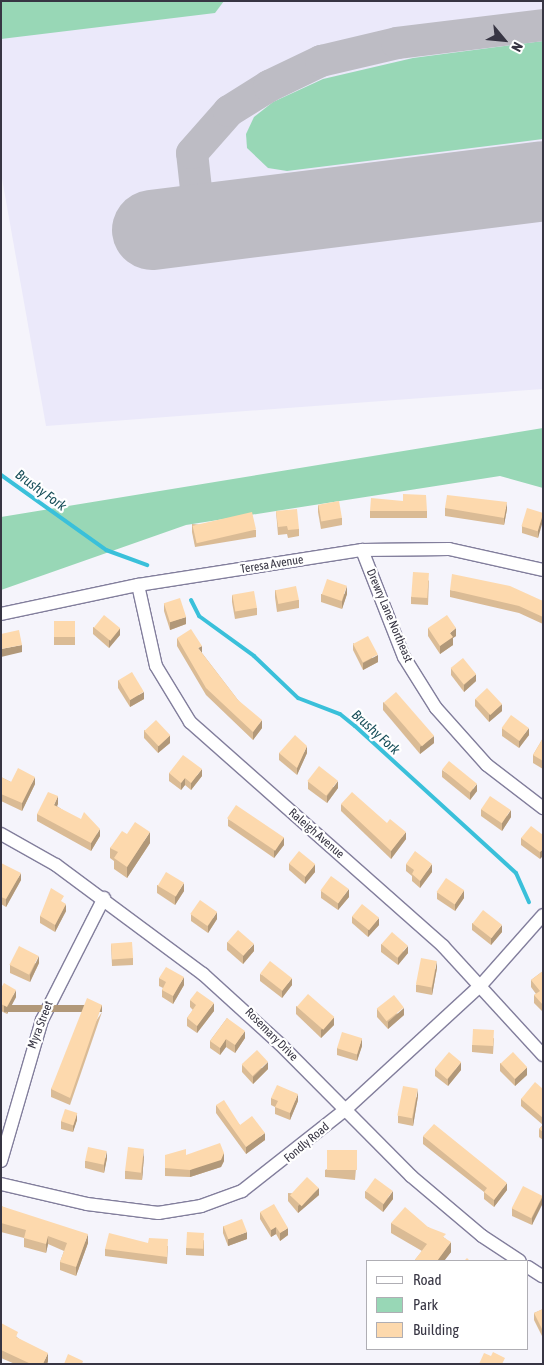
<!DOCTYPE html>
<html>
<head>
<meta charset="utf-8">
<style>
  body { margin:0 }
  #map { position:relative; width:544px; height:1365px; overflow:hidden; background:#f5f4fb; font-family:"Asap Condensed",sans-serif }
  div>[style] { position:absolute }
  .built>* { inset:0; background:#ebe9fa }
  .green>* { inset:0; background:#98d7b6 }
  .stream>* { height:4px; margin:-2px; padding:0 2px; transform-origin:2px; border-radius:2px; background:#3ac0da }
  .taxiway>* { height:32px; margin:-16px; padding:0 16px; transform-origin:16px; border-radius:16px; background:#bdbcc4 }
  .runway>* { height:80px; margin:-40px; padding:0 40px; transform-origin:40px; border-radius:40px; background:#bdbcc4 }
  .roads { filter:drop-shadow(1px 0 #827e9c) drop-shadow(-1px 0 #827e9c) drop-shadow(0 1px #827e9c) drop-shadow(0 -1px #827e9c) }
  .street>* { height:12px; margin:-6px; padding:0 6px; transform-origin:6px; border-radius:6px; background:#fff }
  .wall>* { inset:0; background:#dabb95; transform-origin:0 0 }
  .shaded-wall>* { inset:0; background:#b19879; transform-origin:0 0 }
  .building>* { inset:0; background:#fdd9ad; transform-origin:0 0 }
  span { translate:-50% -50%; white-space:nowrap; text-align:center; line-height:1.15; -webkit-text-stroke:4.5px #fff; paint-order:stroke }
  .street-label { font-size:12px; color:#373543 }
  .water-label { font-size:14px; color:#184f5a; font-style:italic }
  .frame { position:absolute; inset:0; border:2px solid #373543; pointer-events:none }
  .legend { position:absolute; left:366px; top:1260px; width:162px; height:90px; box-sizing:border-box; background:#fff; border:1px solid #afaeb4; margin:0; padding:6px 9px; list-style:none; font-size:15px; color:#373543 }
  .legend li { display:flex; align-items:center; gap:10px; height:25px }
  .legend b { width:25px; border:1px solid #afaeb4 }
  .north { position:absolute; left:479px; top:15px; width:50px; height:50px; -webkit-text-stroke:4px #fff; paint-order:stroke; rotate:118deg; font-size:14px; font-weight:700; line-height:20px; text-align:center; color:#373543 }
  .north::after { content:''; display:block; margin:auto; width:18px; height:22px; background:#373543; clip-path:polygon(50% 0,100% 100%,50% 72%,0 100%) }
</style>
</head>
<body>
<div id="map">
  <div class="built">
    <i style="clip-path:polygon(104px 1px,543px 1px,543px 389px,46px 426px,1px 173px,1px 15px)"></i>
  </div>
  <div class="green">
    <i style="clip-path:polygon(1px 1px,224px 1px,215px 13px,1px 39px)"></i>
    <i style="clip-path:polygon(543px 41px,543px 139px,287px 171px,268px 168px,247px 148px,246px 134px,254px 117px,273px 102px,323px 79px,413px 58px)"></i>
    <i style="clip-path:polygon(543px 428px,543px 488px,500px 476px,186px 525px,1px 590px,1px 517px)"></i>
  </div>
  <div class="stream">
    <i style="left:1px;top:475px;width:129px;rotate:35.5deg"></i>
    <i style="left:106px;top:550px;width:44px;rotate:20.1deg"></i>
    <i style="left:191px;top:600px;width:18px;rotate:63deg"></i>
    <i style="left:199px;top:616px;width:68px;rotate:36deg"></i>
    <i style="left:254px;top:656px;width:61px;rotate:43.7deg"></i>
    <i style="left:298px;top:698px;width:45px;rotate:20.9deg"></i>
    <i style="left:340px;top:714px;width:19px;rotate:39deg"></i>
    <i style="left:355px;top:726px;width:218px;rotate:42.4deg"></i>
    <i style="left:516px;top:873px;width:32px;rotate:66deg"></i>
  </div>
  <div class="taxiway">
    <i style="left:200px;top:225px;width:72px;rotate:-96.3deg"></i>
    <i style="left:192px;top:153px;width:56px;rotate:-48.6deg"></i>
    <i style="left:229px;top:111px;width:47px;rotate:-32deg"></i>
    <i style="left:269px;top:86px;width:58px;rotate:-25.7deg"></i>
    <i style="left:321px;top:61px;width:78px;rotate:-13.3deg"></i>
    <i style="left:397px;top:43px;width:147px;rotate:-7deg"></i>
  </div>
  <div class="runway">
    <i style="left:152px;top:230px;width:394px;rotate:-7.1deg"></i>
  </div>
  <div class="roads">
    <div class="street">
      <i style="left:362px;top:550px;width:115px;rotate:68.6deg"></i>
      <i style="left:404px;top:657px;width:60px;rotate:57.9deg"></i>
      <i style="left:436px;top:708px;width:76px;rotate:48.2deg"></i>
      <i style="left:487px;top:765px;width:71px;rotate:37.5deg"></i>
      <i style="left:138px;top:585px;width:83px;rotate:77.5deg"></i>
      <i style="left:156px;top:666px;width:66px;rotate:58.7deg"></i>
      <i style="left:190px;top:722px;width:338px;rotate:41.5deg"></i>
      <i style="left:443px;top:946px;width:148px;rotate:47.5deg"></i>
      <i style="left:1px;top:614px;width:140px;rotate:-12deg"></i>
      <i style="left:138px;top:585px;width:227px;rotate:-8.9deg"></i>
      <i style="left:362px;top:550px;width:87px;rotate:-0.7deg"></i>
      <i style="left:449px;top:549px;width:96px;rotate:12.6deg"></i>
      <i style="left:1px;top:834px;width:63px;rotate:29.4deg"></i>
      <i style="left:56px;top:865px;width:183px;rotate:36.6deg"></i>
      <i style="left:203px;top:974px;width:104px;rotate:42.3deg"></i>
      <i style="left:280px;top:1044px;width:186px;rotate:45.2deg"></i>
      <i style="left:411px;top:1176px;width:93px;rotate:40.2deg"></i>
      <i style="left:482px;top:1236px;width:45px;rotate:33.3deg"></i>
      <i style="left:1px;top:1161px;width:147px;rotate:-73.8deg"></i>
      <i style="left:42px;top:1020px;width:137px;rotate:-63.1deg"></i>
      <i style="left:1px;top:1184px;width:88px;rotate:13.1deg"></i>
      <i style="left:87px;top:1204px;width:72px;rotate:7.2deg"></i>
      <i style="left:158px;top:1213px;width:44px;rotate:-9.2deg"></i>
      <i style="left:201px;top:1206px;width:44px;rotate:-20.1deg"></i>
      <i style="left:242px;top:1191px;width:131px;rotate:-38.2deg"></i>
      <i style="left:345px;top:1110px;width:186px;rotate:-42.6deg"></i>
      <i style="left:482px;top:984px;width:92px;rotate:-48.5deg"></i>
      <i style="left:528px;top:1267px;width:17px;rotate:33deg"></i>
    </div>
  </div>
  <div class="wall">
    <i style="clip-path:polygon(403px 501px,427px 511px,427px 518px,370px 518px,370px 511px)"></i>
    <i style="clip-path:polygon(318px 505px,342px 518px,342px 525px,321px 529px,318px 512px)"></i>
    <i style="clip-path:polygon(445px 508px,507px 509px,504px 525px,445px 516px)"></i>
    <i style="clip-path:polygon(276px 511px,299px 529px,299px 536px,288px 538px,287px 534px,278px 535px)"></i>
    <i style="clip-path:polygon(543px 513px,538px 538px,522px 533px,522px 526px)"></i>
    <i style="clip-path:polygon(192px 524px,256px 530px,256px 537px,195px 547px,192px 532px)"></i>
    <i style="clip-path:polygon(429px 580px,428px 605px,411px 604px,411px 597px)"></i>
    <i style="clip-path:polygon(275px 590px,299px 600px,299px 608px,277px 612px,275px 597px)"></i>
    <i style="clip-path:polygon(450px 590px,543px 601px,543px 624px,519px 613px,450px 597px)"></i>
    <i style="clip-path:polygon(321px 594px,347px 594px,342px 609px,321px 602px)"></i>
    <i style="clip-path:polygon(232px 595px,257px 608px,257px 615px,235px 619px,232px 602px)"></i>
    <i style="clip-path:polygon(164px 603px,186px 624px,170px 630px,164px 611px)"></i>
    <i style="left:75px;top:621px;width:24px;height:21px;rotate:90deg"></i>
    <i style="clip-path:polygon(93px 627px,120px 635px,109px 648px,93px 634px)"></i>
    <i style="clip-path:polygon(428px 628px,456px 636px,453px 638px,453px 645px,440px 654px,428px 636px)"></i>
    <i style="clip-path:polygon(177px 638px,202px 653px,238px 700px,262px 728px,253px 740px,206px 695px,177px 646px)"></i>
    <i style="clip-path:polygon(353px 643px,378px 662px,363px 670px,353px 650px)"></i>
    <i style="clip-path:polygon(451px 668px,476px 681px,464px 692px,451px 675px)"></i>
    <i style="clip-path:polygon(118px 680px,144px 699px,130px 707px,118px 688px)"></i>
    <i style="clip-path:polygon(475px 699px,502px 711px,489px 722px,475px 706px)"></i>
    <i style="clip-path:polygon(383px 702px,434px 743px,420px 754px,383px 710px)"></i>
    <i style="clip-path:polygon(502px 728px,529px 735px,519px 748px,502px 736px)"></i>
    <i style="clip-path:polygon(144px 730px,170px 743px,158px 753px,144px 738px)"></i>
    <i style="clip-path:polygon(543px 738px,543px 769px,533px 763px,533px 755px)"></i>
    <i style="clip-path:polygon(279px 753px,307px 753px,297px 775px,279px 760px)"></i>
    <i style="clip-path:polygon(442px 770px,477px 791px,470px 800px,442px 777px)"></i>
    <i style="clip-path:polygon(169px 773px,202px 776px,191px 790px,185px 785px,181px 790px,169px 781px)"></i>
    <i style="clip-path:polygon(1px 777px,11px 782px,35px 784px,22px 811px,1px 801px)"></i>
    <i style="clip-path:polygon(308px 781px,338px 788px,327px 803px,308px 789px)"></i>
    <i style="clip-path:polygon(58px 804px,57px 806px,100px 836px,91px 851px,37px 821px,37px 814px)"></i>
    <i style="clip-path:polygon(341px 804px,406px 839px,391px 859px,341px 811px)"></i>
    <i style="clip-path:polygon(481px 809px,511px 817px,502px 831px,481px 816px)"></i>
    <i style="clip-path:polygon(228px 819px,284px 845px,274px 858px,228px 826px)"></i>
    <i style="clip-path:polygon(127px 834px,150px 843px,127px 878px,114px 869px,114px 861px,110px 858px,110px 848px)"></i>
    <i style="clip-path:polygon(543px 835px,540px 859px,521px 845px,521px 838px)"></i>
    <i style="clip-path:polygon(1px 863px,21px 880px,6px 907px,1px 904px)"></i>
    <i style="clip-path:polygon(289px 863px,315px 872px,305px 884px,289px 870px)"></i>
    <i style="clip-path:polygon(406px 864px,432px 872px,420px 888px,412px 881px,412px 876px,406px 871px)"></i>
    <i style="clip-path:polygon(157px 885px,184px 891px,175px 905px,157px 893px)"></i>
    <i style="clip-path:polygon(321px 891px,349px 897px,338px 910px,321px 898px)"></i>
    <i style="clip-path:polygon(437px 892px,464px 898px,455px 911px,437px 899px)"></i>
    <i style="clip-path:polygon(64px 903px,66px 911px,55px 932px,40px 923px,40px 916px)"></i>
    <i style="clip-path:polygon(191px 914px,217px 919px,208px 933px,191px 921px)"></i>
    <i style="clip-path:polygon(352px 916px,379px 925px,368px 937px,352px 923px)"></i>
    <i style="clip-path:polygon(472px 923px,502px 932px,491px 945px,472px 930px)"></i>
    <i style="clip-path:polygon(227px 942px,254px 951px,243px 964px,227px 950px)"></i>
    <i style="clip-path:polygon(111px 944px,133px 958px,133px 965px,112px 966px)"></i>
    <i style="clip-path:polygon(381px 944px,408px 953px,398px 965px,381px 952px)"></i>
    <i style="clip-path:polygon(39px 963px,30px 982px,10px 973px,10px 965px)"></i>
    <i style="clip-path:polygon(437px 968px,432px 995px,416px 992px,416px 985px)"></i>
    <i style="clip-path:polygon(543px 971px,543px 1012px,534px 1003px,534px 995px,536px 994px,531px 987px,531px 980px)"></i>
    <i style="clip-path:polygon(260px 974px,292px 985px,282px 998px,260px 981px)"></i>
    <i style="clip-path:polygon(159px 978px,184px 985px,173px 1004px,162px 997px,162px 990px,163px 988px,159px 986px)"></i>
    <i style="clip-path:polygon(1px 988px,16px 997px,7px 1014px,1px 1011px)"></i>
    <i style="clip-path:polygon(190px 1000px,214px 1011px,197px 1033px,187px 1026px,187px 1018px,193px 1010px,190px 1007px)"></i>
    <i style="clip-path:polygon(296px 1006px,334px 1025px,321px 1038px,296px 1014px)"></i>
    <i style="clip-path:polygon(377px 1009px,404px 1015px,388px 1029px,377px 1017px)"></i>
    <i style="clip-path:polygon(102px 1012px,70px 1105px,51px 1097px,51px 1089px)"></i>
    <i style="clip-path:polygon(227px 1018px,245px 1038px,235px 1053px,226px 1047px,220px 1055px,210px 1048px,210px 1041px)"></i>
    <i style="clip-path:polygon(494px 1038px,493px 1054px,472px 1052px,472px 1045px)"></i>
    <i style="clip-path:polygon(362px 1046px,357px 1061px,337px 1055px,337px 1048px)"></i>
    <i style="clip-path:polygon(500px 1063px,527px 1075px,515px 1086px,500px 1071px)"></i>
    <i style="clip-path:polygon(242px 1065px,268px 1069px,253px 1084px,242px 1072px)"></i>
    <i style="clip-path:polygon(435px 1069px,461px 1070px,448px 1086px,435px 1076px)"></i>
    <i style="clip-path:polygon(543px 1089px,543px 1125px,521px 1106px,521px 1099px)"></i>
    <i style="clip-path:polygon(418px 1096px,413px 1126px,398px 1123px,398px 1116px)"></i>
    <i style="clip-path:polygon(271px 1098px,298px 1101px,290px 1120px,275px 1114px,275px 1107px,271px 1105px)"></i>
    <i style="clip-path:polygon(216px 1105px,240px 1125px,265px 1140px,246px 1154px,216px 1113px)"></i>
    <i style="clip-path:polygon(77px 1120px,73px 1132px,61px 1129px,61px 1121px)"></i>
    <i style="clip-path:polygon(543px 1125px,543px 1140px,539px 1137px,539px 1129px)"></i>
    <i style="clip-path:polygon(423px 1136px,507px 1190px,494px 1207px,484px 1199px,484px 1192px,423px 1144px)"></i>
    <i style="clip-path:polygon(165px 1155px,186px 1155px,224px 1161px,221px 1167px,190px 1177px,165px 1176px)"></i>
    <i style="clip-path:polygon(144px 1156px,142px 1180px,125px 1179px,125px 1171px)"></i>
    <i style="clip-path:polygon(357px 1157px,355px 1180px,325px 1177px,325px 1170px)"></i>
    <i style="clip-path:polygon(107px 1158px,104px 1173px,85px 1168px,85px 1161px)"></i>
    <i style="clip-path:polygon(365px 1191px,393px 1199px,383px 1212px,365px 1198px)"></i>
    <i style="clip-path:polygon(288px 1193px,319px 1195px,298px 1213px,288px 1201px)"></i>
    <i style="clip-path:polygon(543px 1196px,532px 1225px,512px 1216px,512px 1208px)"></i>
    <i style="clip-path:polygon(1px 1206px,88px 1243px,76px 1276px,60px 1270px,60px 1262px,64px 1251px,48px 1244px,46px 1253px,24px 1247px,24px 1238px,1px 1232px)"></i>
    <i style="clip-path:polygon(260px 1212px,288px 1235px,280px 1241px,276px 1234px,271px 1237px,260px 1219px)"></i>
    <i style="clip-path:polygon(391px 1223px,428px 1227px,446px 1239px,451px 1252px,444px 1261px,414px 1261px,422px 1251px,391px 1233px)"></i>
    <i style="clip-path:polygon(223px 1226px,247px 1239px,228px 1246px,223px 1233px)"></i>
    <i style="clip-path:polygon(204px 1240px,204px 1256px,186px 1255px,186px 1248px)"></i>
    <i style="clip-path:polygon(148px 1243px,168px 1246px,167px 1264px,105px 1256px,105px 1249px)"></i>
    <i style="clip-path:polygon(543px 1309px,542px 1336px,534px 1320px,534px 1313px)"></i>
    <i style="clip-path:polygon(1px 1323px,18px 1338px,48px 1361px,47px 1364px,15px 1364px,1px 1358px)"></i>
  </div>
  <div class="shaded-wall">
    <i style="clip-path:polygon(507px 502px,507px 509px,504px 525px,504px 518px)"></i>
    <i style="clip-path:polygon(543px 514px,543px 521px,538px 538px,538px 530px)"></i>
    <i style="clip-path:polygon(347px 586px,347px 594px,342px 609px,342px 602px)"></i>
    <i style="clip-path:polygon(186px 617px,186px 624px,170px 630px,170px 622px)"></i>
    <i style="clip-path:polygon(120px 628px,120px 635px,109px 648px,109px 640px)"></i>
    <i style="clip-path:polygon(456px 628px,456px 636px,453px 638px,453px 645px,440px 654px,440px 646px,450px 633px)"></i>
    <i style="clip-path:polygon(22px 645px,22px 652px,1px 657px,1px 649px)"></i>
    <i style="clip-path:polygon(202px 646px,202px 653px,198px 648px)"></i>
    <i style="clip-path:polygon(378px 655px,378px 662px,363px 670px,363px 663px)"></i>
    <i style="clip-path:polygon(476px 674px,476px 681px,464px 692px,464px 685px)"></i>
    <i style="clip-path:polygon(144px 692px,144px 699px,130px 707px,130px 700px)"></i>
    <i style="clip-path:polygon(502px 704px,502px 711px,489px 722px,489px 715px)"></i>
    <i style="clip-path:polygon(262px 720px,262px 728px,253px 740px,253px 732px)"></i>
    <i style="clip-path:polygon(529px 728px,529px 735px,519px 748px,519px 741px)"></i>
    <i style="clip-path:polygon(170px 735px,170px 743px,158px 753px,158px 746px)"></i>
    <i style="clip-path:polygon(434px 736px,434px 743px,420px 754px,420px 747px)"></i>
    <i style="clip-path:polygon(307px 746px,307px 753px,297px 775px,297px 768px)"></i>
    <i style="clip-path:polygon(202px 769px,202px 776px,191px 790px,191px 783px)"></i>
    <i style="clip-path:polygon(35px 777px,35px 784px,22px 811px,22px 803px)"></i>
    <i style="clip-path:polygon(185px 778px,185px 785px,181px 790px,181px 783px)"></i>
    <i style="clip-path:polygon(338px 781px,338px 788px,327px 803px,327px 796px)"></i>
    <i style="clip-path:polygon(477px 784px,477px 791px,470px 800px,470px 793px)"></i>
    <i style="clip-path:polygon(58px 796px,58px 804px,54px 812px,54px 805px)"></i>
    <i style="clip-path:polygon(511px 810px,511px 817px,502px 831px,502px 823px)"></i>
    <i style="clip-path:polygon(100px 829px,100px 836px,91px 851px,91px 843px)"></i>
    <i style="clip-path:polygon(150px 832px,150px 843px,127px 878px,127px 867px)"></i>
    <i style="clip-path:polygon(406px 832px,406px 839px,391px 859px,391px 851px)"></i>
    <i style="clip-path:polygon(284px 837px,284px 845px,274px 858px,274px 851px)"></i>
    <i style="clip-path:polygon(543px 849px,543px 856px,540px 859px,540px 852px)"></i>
    <i style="clip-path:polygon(315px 864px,315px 872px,305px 884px,305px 877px)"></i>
    <i style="clip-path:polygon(432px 864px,432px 872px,420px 888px,420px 881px)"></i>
    <i style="clip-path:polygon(21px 873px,21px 880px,6px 907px,6px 899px)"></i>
    <i style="clip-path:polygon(184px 883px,184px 891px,175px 905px,175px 897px)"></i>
    <i style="clip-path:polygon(349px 889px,349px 897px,338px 910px,338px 903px)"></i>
    <i style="clip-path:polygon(464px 890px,464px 898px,455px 911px,455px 904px)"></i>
    <i style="clip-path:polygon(66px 904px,66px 911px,55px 932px,55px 925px)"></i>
    <i style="clip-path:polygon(217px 912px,217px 919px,208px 933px,208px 926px)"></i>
    <i style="clip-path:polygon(379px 918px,379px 925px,368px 937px,368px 930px)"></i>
    <i style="clip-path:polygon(502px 925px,502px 932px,491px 945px,491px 938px)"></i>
    <i style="clip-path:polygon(254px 944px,254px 951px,243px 964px,243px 956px)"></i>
    <i style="clip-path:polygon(408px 946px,408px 953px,398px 965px,398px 958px)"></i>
    <i style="clip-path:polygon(39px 956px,39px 963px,30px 982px,30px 975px)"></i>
    <i style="clip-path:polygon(437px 961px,437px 968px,432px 995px,432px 988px)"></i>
    <i style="clip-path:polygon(184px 977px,184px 985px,173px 1004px,173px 996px)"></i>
    <i style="clip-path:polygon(292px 978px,292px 985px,282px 998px,282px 991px)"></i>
    <i style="clip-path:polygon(16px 990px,16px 997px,7px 1014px,7px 1007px)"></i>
    <i style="clip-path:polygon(214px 1003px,214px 1011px,197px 1033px,197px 1026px)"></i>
    <i style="left:102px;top:1005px;width:7px;height:98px;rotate:90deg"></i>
    <i style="clip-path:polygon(404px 1008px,404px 1015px,388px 1029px,388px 1022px)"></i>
    <i style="clip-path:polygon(334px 1017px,334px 1025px,321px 1038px,321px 1030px)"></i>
    <i style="clip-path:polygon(245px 1031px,245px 1038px,235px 1053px,235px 1045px)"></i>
    <i style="clip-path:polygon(362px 1038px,362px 1046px,357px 1061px,357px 1054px)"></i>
    <i style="clip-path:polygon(226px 1039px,226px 1047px,220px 1055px,220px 1048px)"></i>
    <i style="clip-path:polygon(268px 1062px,268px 1069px,253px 1084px,253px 1077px)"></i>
    <i style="clip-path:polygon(461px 1062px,461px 1070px,448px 1086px,448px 1079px)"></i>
    <i style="clip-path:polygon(527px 1067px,527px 1075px,515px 1086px,515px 1079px)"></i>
    <i style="clip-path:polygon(418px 1089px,418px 1096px,413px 1126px,413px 1118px)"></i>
    <i style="clip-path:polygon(298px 1094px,298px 1101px,290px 1120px,290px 1113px)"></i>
    <i style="clip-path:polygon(77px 1113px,77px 1120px,73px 1132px,73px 1125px)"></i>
    <i style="clip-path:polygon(265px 1133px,265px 1140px,246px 1154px,246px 1147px)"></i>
    <i style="clip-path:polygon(144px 1149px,144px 1156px,142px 1180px,142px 1173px)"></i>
    <i style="clip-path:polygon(107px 1151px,107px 1158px,104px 1173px,104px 1165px)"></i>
    <i style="clip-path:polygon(224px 1153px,224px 1161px,221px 1167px,190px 1177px,190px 1170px)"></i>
    <i style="clip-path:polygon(507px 1183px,507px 1190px,494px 1207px,494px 1200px)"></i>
    <i style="clip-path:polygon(319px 1188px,319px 1195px,298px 1213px,298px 1206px)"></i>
    <i style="clip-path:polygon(393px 1191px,393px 1199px,383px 1212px,383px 1205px)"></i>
    <i style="clip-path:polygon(543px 1196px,543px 1203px,532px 1225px,532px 1218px)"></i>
    <i style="clip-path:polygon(276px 1227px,276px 1234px,271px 1237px,271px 1230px)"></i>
    <i style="clip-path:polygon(288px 1228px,288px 1235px,280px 1241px,280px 1233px)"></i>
    <i style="clip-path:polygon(247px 1232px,247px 1239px,228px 1246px,228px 1239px)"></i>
    <i style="clip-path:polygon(88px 1234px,88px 1243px,76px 1276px,76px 1267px)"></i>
    <i style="clip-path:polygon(48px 1236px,48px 1244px,46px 1253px,46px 1244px)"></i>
    <i style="clip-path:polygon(451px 1242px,451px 1252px,444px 1261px,437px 1261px)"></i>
    <i style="clip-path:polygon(48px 1353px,48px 1361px,47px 1364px,43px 1364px)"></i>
  </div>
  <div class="building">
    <i style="clip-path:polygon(403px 494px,426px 495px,427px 511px,370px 511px,371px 498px,403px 501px)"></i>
    <i style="clip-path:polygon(447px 495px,507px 502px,504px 518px,445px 508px)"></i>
    <i style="left:339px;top:501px;width:17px;height:21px;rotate:80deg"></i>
    <i style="left:527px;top:508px;width:17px;height:19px;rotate:17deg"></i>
    <i style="clip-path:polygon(297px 509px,299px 529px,288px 530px,287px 526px,278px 527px,276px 511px)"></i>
    <i style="left:252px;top:512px;width:18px;height:61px;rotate:77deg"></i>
    <i style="left:413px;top:572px;width:16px;height:25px;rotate:4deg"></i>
    <i style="clip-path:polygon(452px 574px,510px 586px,543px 601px,543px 617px,519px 606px,450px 590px)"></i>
    <i style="left:327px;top:579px;width:21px;height:16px;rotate:19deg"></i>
    <i style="left:296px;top:586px;width:14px;height:21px;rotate:78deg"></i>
    <i style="left:254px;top:591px;width:17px;height:22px;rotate:80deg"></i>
    <i style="left:180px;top:598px;width:20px;height:17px;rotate:72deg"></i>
    <i style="left:104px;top:615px;width:21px;height:16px;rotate:39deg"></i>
    <i style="clip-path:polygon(447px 615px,456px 628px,450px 633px,453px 637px,440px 646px,428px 628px)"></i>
    <i style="left:75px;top:621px;width:16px;height:21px;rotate:90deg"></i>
    <i style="clip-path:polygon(191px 629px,202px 646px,198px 648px,238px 700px,262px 720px,253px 732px,206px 688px,177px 638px)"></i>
    <i style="clip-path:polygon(19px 630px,22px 645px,1px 649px,1px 634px)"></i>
    <i style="left:368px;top:636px;width:21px;height:17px;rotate:62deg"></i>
    <i style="left:463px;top:658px;width:21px;height:16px;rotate:51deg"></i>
    <i style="left:132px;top:672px;width:23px;height:16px;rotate:59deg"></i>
    <i style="left:487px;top:688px;width:22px;height:16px;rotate:47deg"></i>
    <i style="left:396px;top:692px;width:58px;height:16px;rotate:49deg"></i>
    <i style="left:511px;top:715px;width:22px;height:16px;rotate:36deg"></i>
    <i style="left:156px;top:720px;width:21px;height:16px;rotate:47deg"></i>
    <i style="clip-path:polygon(295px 735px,307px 746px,297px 768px,279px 753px)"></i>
    <i style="clip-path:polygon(543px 738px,543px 761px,533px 755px)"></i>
    <i style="clip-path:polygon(183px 755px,202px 769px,191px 783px,185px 778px,181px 783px,169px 773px)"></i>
    <i style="left:449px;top:761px;width:36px;height:11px;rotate:39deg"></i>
    <i style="left:319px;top:766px;width:24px;height:19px;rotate:38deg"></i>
    <i style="clip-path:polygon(18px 768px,35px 777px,22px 803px,1px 794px,1px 777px,11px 782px)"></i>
    <i style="clip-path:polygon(48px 792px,58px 796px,54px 805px,81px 819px,84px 812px,100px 829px,91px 843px,37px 814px)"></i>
    <i style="clip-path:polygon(352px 792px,387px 823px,390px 819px,406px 832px,391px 851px,341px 804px)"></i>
    <i style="left:490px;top:796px;width:25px;height:16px;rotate:34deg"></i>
    <i style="left:236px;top:805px;width:58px;height:16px;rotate:34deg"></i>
    <i style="clip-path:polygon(135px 822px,150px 832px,127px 867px,114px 858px,118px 852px,110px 848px,122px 831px,127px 834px)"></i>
    <i style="clip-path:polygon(531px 826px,543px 835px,543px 849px,540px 852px,521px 838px)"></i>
    <i style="left:299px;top:851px;width:21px;height:16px;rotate:39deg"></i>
    <i style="clip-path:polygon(415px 851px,432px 864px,420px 881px,412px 874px,414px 870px,406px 864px)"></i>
    <i style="clip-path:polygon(1px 863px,21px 873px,6px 899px,1px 897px)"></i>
    <i style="left:166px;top:872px;width:21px;height:16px;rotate:31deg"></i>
    <i style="left:331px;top:876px;width:22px;height:18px;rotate:36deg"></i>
    <i style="left:446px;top:878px;width:22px;height:17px;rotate:34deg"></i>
    <i style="clip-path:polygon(51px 888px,64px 896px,61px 901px,66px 904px,55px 925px,40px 916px)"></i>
    <i style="left:200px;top:900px;width:21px;height:17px;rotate:35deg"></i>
    <i style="left:362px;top:904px;width:22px;height:16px;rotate:39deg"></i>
    <i style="left:483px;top:910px;width:24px;height:17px;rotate:38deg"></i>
    <i style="left:238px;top:930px;width:21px;height:16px;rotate:41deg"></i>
    <i style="left:392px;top:932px;width:21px;height:16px;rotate:41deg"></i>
    <i style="left:132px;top:942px;width:16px;height:21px;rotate:86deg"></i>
    <i style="left:19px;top:946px;width:22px;height:21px;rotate:27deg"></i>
    <i style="left:421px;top:958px;width:16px;height:27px;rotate:11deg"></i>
    <i style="left:270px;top:961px;width:28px;height:16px;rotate:38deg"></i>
    <i style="clip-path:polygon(166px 967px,184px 977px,173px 996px,162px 990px,166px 982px,159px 978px)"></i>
    <i style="clip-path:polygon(543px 971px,543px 1005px,534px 995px,540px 991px,531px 980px)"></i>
    <i style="clip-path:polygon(4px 983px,16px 990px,7px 1007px,1px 1004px,1px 988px)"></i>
    <i style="clip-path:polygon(197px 991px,214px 1003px,197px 1026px,187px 1018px,196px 1005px,190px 1000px)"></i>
    <i style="left:308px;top:994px;width:35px;height:17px;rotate:41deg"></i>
    <i style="left:394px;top:995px;width:16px;height:22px;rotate:52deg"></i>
    <i style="clip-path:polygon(87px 998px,102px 1005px,70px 1098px,51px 1089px)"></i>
    <i style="clip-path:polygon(227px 1018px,245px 1031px,235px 1045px,226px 1039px,220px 1048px,210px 1041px)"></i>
    <i style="left:473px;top:1029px;width:21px;height:16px;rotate:3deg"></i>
    <i style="left:342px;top:1032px;width:21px;height:17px;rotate:17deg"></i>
    <i style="left:257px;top:1050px;width:16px;height:21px;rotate:47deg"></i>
    <i style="left:449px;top:1052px;width:16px;height:22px;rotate:40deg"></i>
    <i style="left:513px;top:1052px;width:21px;height:17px;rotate:47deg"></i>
    <i style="clip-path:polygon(535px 1082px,543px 1089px,543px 1118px,521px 1099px)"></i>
    <i style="clip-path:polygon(277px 1085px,298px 1094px,290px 1113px,275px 1107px,278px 1101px,271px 1098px)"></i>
    <i style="left:403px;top:1086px;width:15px;height:30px;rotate:11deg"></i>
    <i style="clip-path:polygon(224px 1100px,240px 1125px,252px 1116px,265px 1133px,246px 1147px,216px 1105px)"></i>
    <i style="left:65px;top:1109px;width:13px;height:13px;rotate:18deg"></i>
    <i style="clip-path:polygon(434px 1124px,507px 1183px,494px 1200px,484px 1192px,487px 1188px,423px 1136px)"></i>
    <i style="clip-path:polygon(543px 1125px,543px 1132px,539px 1129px)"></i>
    <i style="clip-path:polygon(220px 1143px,224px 1153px,221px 1160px,190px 1170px,165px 1168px,165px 1155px,186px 1149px,186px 1155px)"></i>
    <i style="left:88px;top:1147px;width:19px;height:14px;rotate:12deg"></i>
    <i style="left:128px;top:1147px;width:16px;height:24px;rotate:7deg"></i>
    <i style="left:327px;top:1150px;width:30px;height:20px"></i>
    <i style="left:307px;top:1177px;width:16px;height:25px;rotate:43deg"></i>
    <i style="left:375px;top:1178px;width:22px;height:16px;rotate:36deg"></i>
    <i style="left:523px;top:1186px;width:22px;height:25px;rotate:27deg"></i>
    <i style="clip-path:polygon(274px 1204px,288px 1228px,280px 1233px,276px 1227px,271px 1230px,260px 1212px)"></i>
    <i style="clip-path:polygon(1px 1206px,88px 1234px,76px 1267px,60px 1262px,67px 1243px,48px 1236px,46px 1244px,24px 1238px,26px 1230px,1px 1223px)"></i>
    <i style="clip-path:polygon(405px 1207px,428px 1227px,446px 1234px,443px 1237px,451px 1242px,437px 1261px,414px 1261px,427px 1244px,391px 1223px)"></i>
    <i style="left:242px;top:1219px;width:14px;height:20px;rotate:69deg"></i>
    <i style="left:187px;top:1232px;width:17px;height:16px;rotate:3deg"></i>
    <i style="clip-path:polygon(109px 1233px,148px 1243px,149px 1238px,168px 1239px,167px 1257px,105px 1249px)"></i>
    <i style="clip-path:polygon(467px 1258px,470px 1261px,464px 1261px)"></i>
    <i style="clip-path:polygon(543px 1309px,543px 1328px,542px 1329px,534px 1313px)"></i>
    <i style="clip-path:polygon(1px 1323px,18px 1332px,16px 1337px,48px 1353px,43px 1364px,31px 1364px,1px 1350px)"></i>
    <i style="clip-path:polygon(493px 1352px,505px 1358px,502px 1364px,479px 1364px,484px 1353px,491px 1356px)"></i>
    <i style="clip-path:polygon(68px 1354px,83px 1361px,82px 1364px,64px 1364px)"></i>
  </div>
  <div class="street-label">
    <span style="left:272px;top:565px;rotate:-9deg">Teresa Avenue</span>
    <span style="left:389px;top:616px;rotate:67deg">Drewry Lane Northeast</span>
    <span style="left:316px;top:834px;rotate:41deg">Raleigh Avenue</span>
    <span style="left:41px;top:1025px;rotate:-69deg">Myra Street</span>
    <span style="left:271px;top:1035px;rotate:45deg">Rosemary Drive</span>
    <span style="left:307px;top:1143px;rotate:-40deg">Fondly Road</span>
  </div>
  <div class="water-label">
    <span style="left:41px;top:490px;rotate:36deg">Brushy Fork</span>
    <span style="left:376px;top:732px;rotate:42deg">Brushy Fork</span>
  </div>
  <div class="frame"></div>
  <ul class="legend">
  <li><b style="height:6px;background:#fff"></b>Road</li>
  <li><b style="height:14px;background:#98d7b6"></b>Park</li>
  <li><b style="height:14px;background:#fdd9ad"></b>Building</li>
  </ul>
  <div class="north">N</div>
</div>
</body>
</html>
